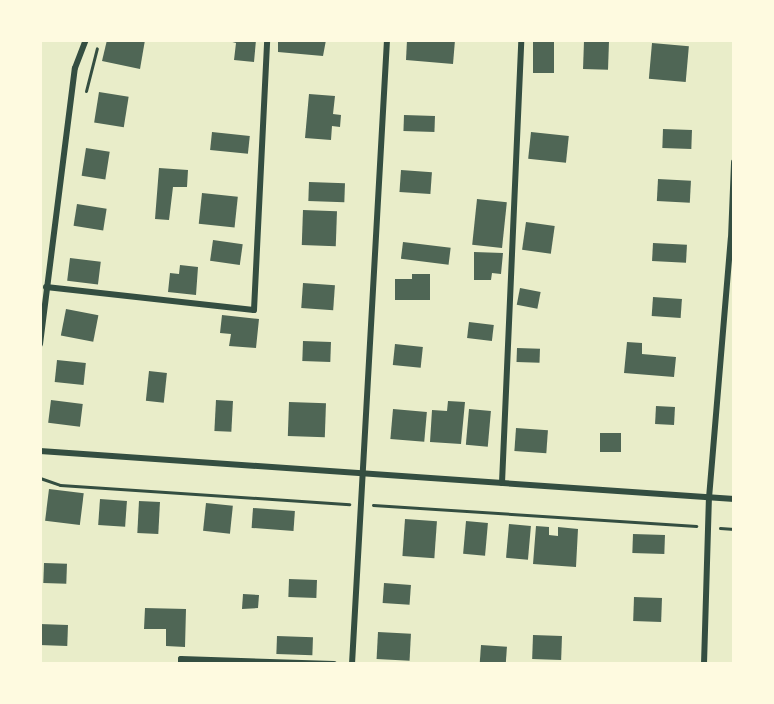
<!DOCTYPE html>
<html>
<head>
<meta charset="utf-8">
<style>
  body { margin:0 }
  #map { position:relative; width:774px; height:704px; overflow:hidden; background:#e9edc9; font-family:"Noto Sans",sans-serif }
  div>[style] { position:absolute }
  .building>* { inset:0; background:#4f6655; transform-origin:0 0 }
  .path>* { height:3px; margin:-1.5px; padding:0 1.5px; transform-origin:1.5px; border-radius:1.5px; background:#344e41 }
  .minor>* { height:6px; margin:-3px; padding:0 3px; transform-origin:3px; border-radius:3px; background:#344e41 }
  span { translate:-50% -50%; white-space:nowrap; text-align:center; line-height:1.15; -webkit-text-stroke:6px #fefae0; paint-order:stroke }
  .frame { position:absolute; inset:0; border:42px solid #fefae0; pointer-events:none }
</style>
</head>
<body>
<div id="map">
  <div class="building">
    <i style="clip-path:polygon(107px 40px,145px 40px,140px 69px,102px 61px)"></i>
    <i style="clip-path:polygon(225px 40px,256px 40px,254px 62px,234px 60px,236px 43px)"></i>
    <i style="clip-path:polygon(278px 40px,326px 40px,323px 56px,278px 52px)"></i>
    <i style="clip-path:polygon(407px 40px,455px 40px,453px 64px,406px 60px)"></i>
    <i style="left:533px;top:40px;width:21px;height:33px"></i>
    <i style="left:584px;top:41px;width:25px;height:28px;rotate:2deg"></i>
    <i style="left:652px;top:43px;width:37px;height:36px;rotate:5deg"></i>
    <i style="left:99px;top:92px;width:30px;height:31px;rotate:9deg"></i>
    <i style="clip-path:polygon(309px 94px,335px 96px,333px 114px,341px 115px,340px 127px,332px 126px,331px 140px,305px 138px)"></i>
    <i style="left:404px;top:115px;width:31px;height:16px;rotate:2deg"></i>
    <i style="left:663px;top:129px;width:29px;height:19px;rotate:2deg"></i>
    <i style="left:212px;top:132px;width:38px;height:18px;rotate:6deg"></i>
    <i style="left:531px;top:132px;width:38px;height:27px;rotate:6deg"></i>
    <i style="left:86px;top:148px;width:24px;height:28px;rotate:9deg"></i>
    <i style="clip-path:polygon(159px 168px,188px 170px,187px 187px,173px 187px,169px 220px,155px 219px)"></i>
    <i style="left:401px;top:170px;width:31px;height:22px;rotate:4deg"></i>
    <i style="left:658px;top:179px;width:33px;height:22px;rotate:3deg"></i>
    <i style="left:309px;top:182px;width:36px;height:19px;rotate:2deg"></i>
    <i style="left:202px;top:193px;width:36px;height:31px;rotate:6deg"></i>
    <i style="left:477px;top:199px;width:30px;height:46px;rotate:6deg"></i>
    <i style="left:77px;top:204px;width:30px;height:22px;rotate:9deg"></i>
    <i style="left:303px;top:210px;width:34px;height:35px;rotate:2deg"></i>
    <i style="left:526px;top:222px;width:29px;height:28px;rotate:8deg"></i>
    <i style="left:213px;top:240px;width:30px;height:21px;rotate:8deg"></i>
    <i style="left:403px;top:242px;width:48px;height:17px;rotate:7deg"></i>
    <i style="left:653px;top:243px;width:34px;height:18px;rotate:3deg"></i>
    <i style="clip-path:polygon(474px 252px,503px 253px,501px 274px,492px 273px,491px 280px,474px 280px)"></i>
    <i style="left:70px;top:258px;width:31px;height:23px;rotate:7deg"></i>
    <i style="clip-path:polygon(180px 265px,198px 267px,196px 295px,168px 292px,170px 273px,179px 274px)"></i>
    <i style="clip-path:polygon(412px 274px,430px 274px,430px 300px,395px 300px,395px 279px,412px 279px)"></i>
    <i style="left:303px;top:283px;width:32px;height:25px;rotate:4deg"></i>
    <i style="left:520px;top:288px;width:21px;height:17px;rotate:11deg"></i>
    <i style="left:653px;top:297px;width:29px;height:19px;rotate:4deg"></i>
    <i style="left:66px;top:309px;width:33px;height:27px;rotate:11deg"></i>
    <i style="clip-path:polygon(222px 315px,259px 319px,256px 348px,229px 346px,231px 334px,220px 333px)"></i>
    <i style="left:469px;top:322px;width:25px;height:16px;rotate:7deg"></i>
    <i style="left:303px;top:341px;width:28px;height:20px;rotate:2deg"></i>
    <i style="clip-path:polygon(627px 342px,642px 343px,642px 354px,676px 357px,674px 377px,624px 373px)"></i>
    <i style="left:395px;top:344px;width:28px;height:21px;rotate:6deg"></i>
    <i style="left:517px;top:348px;width:23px;height:14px;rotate:2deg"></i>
    <i style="left:57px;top:360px;width:29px;height:22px;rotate:6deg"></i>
    <i style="left:149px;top:371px;width:18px;height:30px;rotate:6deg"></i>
    <i style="left:51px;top:400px;width:32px;height:23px;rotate:7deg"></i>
    <i style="left:216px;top:400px;width:17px;height:31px;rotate:3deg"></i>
    <i style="clip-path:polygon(448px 401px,465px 402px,461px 444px,430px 442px,432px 410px,447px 411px)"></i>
    <i style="left:289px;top:402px;width:37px;height:34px;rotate:2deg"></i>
    <i style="left:656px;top:406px;width:19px;height:18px;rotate:3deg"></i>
    <i style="left:393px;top:409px;width:34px;height:30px;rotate:5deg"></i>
    <i style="left:469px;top:409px;width:22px;height:36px;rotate:5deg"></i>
    <i style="left:516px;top:428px;width:32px;height:23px;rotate:4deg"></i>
    <i style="left:600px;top:433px;width:21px;height:19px"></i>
    <i style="left:49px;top:489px;width:35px;height:32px;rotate:7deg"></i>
    <i style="left:100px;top:499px;width:27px;height:26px;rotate:4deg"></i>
    <i style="left:139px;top:501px;width:21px;height:32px;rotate:3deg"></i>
    <i style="left:206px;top:503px;width:27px;height:28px;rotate:6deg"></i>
    <i style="left:253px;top:508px;width:42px;height:20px;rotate:4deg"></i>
    <i style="left:405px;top:519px;width:32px;height:37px;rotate:4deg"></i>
    <i style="left:466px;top:521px;width:22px;height:33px;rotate:5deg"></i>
    <i style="left:509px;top:524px;width:22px;height:34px;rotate:5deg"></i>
    <i style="clip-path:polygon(536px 526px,549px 527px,549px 535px,558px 536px,558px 527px,578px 529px,576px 567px,533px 564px)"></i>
    <i style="left:633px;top:534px;width:32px;height:19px;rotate:2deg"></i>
    <i style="left:44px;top:563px;width:23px;height:20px;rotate:2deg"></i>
    <i style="left:289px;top:579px;width:28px;height:18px;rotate:2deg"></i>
    <i style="left:384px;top:583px;width:27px;height:20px;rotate:4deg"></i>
    <i style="clip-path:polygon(243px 594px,259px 595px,258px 608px,242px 609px)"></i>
    <i style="left:634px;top:597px;width:28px;height:24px;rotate:2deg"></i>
    <i style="clip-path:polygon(145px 608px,186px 609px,185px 647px,166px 646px,166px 629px,144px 629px)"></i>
    <i style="left:40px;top:624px;width:28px;height:21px;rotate:2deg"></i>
    <i style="left:378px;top:632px;width:33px;height:27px;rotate:3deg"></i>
    <i style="left:533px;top:635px;width:29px;height:24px;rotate:2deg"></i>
    <i style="left:277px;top:636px;width:36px;height:18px;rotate:2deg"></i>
    <i style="left:481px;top:645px;width:26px;height:19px;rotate:4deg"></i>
  </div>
  <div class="path">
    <i style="left:86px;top:91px;width:44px;rotate:-75.7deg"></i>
    <i style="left:40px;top:478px;width:21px;rotate:19deg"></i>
    <i style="left:60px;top:485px;width:290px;rotate:3.8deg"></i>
    <i style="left:373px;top:505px;width:324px;rotate:3.7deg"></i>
    <i style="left:720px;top:528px;width:14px;rotate:4deg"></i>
  </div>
  <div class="minor">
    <i style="left:46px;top:287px;width:209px;rotate:6.3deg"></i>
    <i style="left:254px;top:310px;width:270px;rotate:-87.2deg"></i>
    <i style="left:40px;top:344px;width:278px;rotate:-82.8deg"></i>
    <i style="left:75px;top:68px;width:30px;rotate:-69deg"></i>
    <i style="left:40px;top:451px;width:696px;rotate:3.96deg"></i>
    <i style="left:502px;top:483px;width:443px;rotate:-87.5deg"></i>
    <i style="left:181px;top:664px;width:5px;rotate:-90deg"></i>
    <i style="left:181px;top:659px;width:153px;rotate:1.9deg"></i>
    <i style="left:352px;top:664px;width:625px;rotate:-86.79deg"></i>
    <i style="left:704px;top:664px;width:166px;rotate:-88.3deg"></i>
    <i style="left:709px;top:498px;width:261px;rotate:-85.2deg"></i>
    <i style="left:731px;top:238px;width:76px;rotate:-87.7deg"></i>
  </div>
  <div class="frame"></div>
</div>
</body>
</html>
